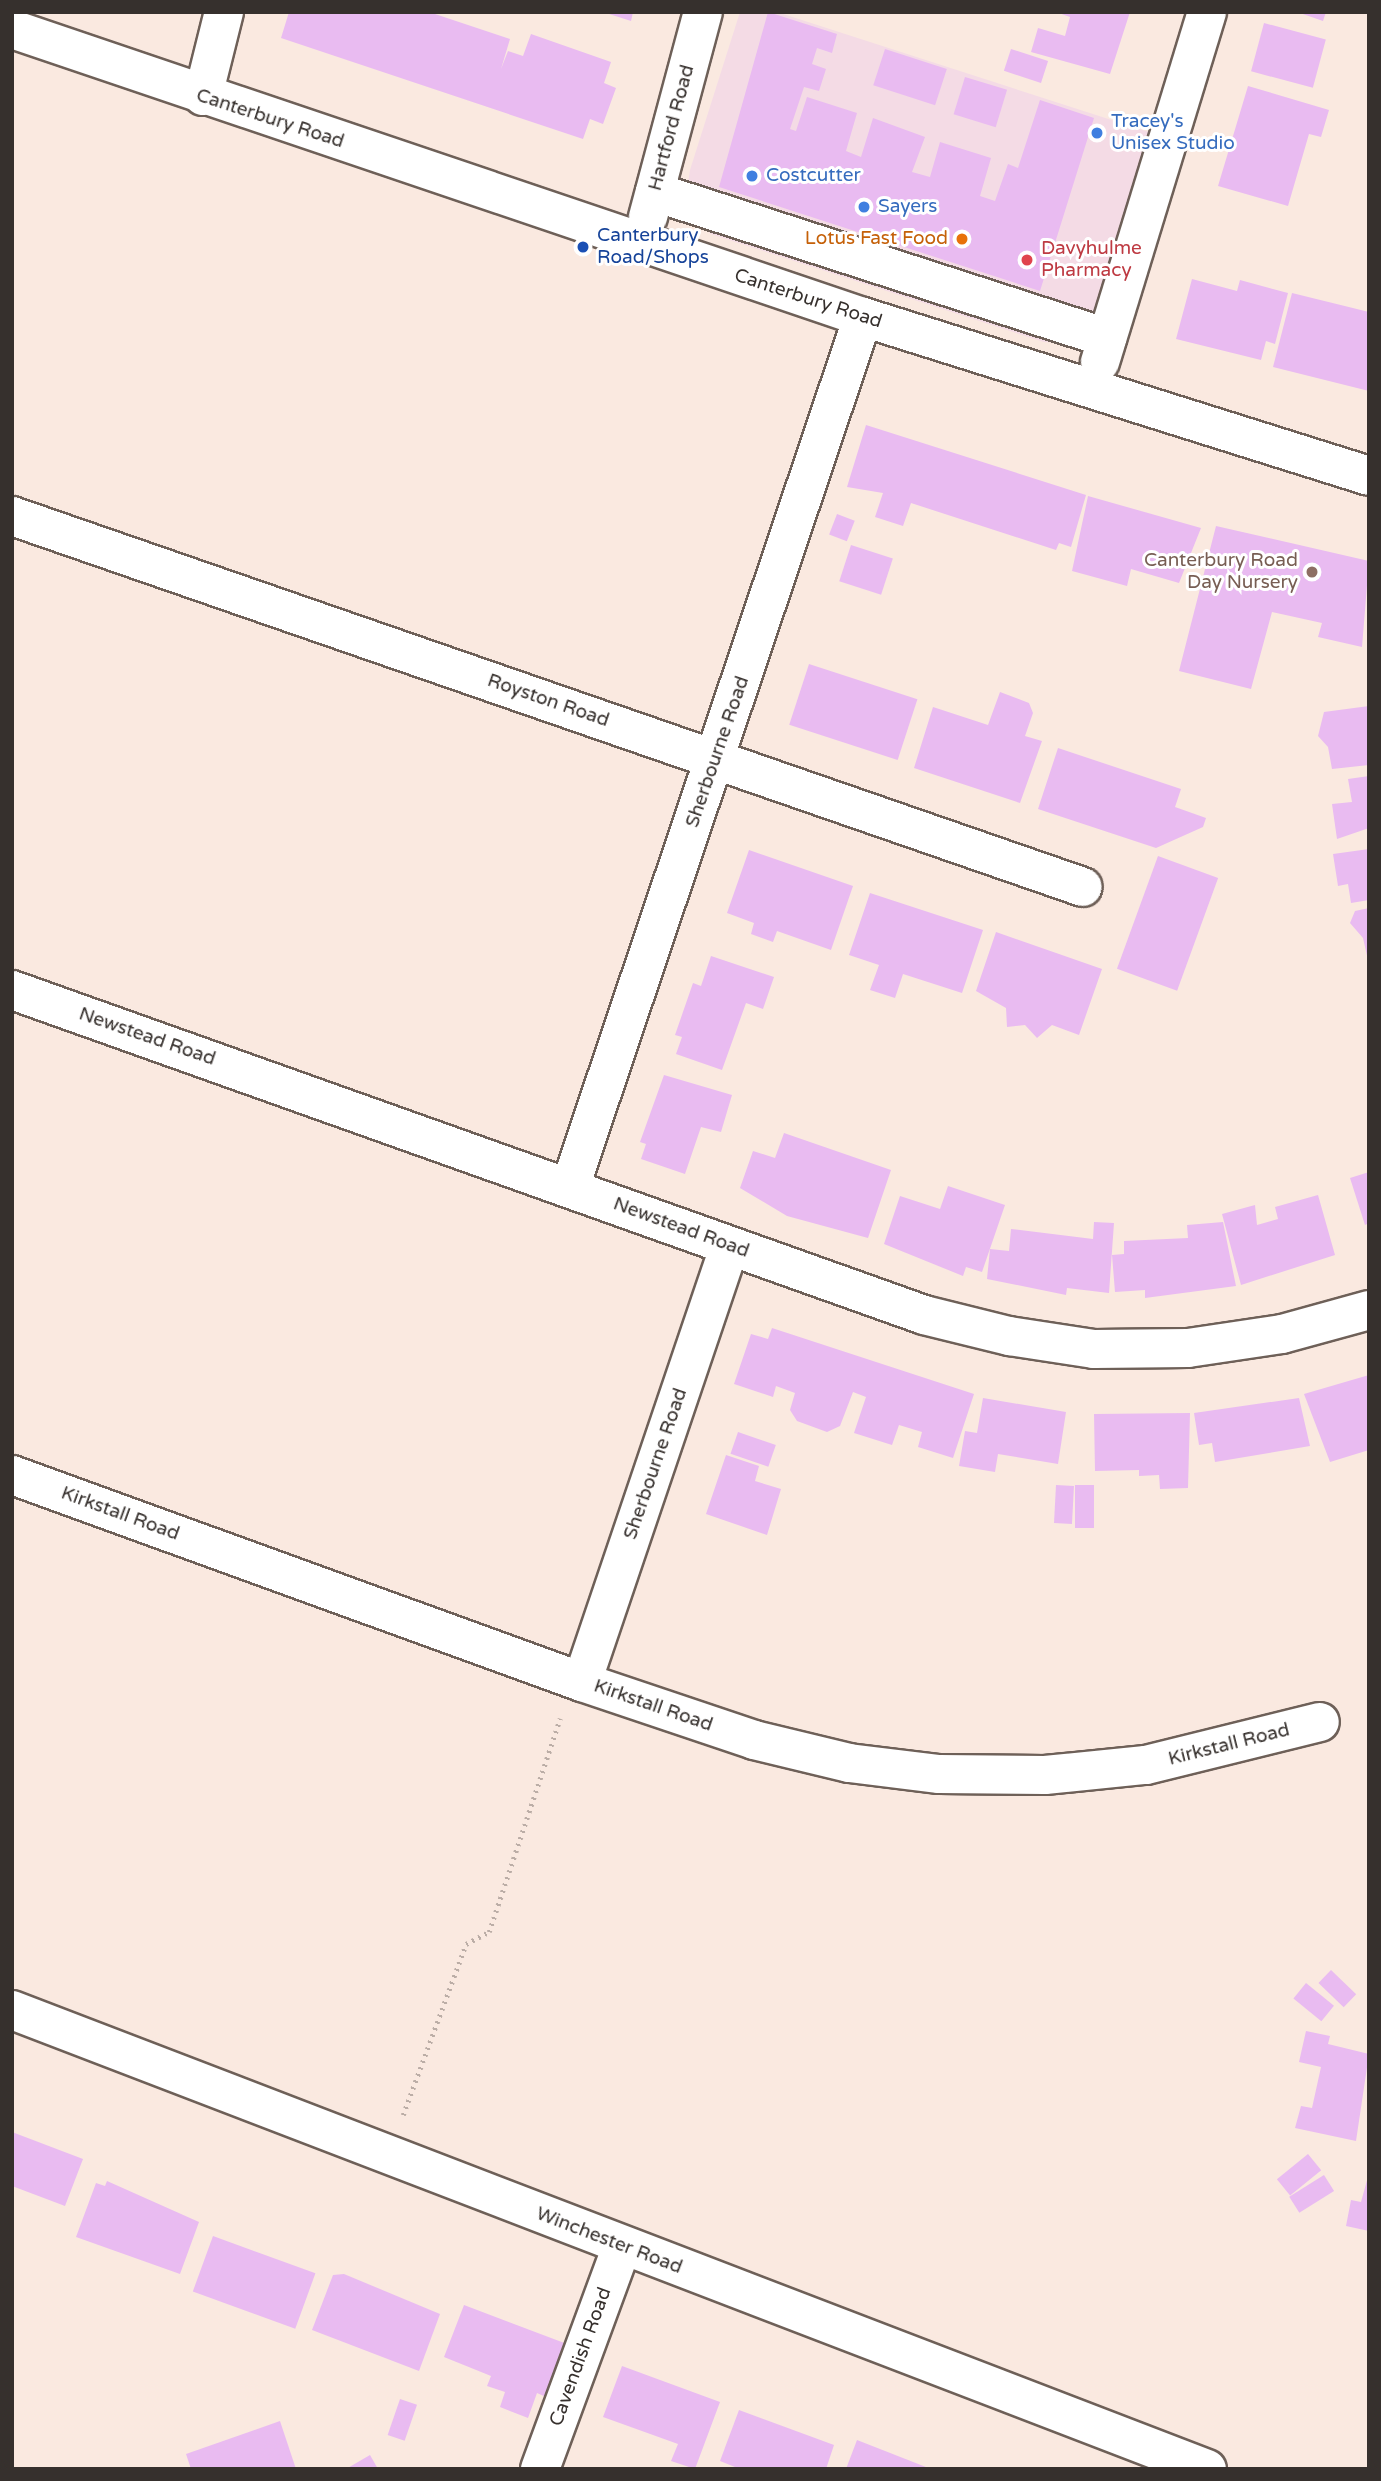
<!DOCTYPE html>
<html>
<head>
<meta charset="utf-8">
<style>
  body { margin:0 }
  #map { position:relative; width:1381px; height:2481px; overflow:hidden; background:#fae9e0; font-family:"Varela Round",sans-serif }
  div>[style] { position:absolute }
  .commercial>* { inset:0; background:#f4dbe5 }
  .building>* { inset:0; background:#e9bbf1; transform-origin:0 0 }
  .path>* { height:4.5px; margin-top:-2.25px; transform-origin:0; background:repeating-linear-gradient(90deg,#bbada6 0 2px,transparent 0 7px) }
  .roads { filter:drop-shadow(2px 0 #6e6058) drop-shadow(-2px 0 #6e6058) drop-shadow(0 2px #6e6058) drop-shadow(0 -2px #6e6058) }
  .minor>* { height:38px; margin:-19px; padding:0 19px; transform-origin:19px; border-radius:19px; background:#fff }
  .dots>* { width:19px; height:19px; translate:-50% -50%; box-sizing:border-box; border:4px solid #fff; border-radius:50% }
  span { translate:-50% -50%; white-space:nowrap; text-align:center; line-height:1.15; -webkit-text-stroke:6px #fff; paint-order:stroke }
  .street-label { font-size:19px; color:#36302d }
  .shop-label { font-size:19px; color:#366cbe }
  .left { translate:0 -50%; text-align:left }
  .transit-label { font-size:19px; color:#164399 }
  .food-label { font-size:19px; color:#c56008 }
  .right { translate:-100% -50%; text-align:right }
  .health-label { font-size:19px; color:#be3a42 }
  .education-label { font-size:19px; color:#785e54 }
  .frame { position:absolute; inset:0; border:14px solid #36302d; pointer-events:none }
</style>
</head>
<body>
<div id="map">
  <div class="commercial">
    <i style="clip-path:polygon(740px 12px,777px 12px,1155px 134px,1090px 326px,1063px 343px,1044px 342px,711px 234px,696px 221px,687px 191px,690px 170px)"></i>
  </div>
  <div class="building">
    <i style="clip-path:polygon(289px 12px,429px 12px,510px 39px,501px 69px,508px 51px,523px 56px,531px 34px,611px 62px,604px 83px,616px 88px,603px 124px,590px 119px,583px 139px,281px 38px)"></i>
    <i style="clip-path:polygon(603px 12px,633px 12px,631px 21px)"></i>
    <i style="clip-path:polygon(768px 12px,837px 34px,832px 53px,817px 48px,812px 64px,826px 69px,819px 91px,804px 87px,790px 129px,796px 131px,807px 97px,857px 113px,846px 151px,861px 157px,873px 118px,925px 137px,912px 172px,930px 177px,940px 142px,991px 158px,980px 196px,995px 201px,1008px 164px,1018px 168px,1040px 100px,1094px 118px,1040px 291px,719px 187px)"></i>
    <i style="clip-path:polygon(1056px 12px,1130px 12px,1110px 74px,1031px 52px,1038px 28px,1065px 36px,1070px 17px)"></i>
    <i style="clip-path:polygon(1297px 12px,1326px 12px,1323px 21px)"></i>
    <i style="left:1264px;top:23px;width:64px;height:50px;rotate:15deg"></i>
    <i style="left:885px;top:49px;width:65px;height:38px;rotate:18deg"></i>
    <i style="left:1011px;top:49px;width:39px;height:23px;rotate:18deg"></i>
    <i style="left:965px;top:77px;width:44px;height:39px;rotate:17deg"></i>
    <i style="clip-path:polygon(1248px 86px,1329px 110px,1321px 137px,1309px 134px,1288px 206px,1218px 186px)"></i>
    <i style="clip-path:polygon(1192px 279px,1237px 291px,1240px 280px,1288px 293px,1275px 344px,1266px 341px,1261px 360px,1176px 339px)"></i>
    <i style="clip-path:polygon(1292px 293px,1369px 312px,1369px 391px,1273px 367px)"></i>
    <i style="clip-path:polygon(866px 425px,1086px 495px,1071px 547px,1059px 543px,1056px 550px,911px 503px,903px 526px,875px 517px,883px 493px,847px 487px)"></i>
    <i style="clip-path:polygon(1088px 496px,1201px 528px,1179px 583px,1131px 569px,1127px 586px,1072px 571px)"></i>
    <i style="left:837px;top:514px;width:19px;height:22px;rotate:21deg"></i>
    <i style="clip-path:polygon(1216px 526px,1369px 561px,1362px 647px,1318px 637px,1322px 623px,1272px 612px,1251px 689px,1179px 671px)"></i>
    <i style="left:851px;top:545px;width:44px;height:38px;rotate:18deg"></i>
    <i style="left:809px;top:664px;width:114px;height:64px;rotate:18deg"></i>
    <i style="clip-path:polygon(1000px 692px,1029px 703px,1033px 713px,1025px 736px,1042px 741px,1020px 803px,914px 768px,933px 707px,988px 725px)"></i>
    <i style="clip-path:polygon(1369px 706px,1369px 765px,1332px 769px,1328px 747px,1318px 736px,1324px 712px)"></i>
    <i style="clip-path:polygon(1058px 748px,1181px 789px,1175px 807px,1206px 818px,1203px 827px,1156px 848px,1038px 809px)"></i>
    <i style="clip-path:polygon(1369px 776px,1369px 828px,1337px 839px,1332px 804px,1352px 802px,1348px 779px)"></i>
    <i style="clip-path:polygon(1369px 849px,1369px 900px,1351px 903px,1348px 884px,1338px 886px,1333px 854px)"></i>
    <i style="clip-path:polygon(749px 850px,853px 886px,831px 950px,777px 931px,773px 942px,751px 934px,754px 923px,727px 913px)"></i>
    <i style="left:1158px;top:856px;width:64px;height:120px;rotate:20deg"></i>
    <i style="clip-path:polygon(870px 893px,983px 930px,962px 993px,903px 974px,895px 998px,870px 990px,879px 965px,849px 955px)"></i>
    <i style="clip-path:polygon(1369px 908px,1369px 959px,1368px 960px,1363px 938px,1350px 923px,1355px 911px)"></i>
    <i style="clip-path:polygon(996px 932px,1102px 969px,1079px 1035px,1052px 1025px,1037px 1038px,1025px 1025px,1007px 1027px,1006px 1008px,976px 991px)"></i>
    <i style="clip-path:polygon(711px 956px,774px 977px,763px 1009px,746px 1003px,722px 1070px,676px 1054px,682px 1037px,675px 1035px,693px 983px,701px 986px)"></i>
    <i style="clip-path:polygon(664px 1075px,732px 1095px,721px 1132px,701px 1127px,685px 1174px,641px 1159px,646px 1144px,640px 1142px)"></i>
    <i style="clip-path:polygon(784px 1133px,891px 1170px,868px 1238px,787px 1216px,740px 1188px,753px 1151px,775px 1158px)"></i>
    <i style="clip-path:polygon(1369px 1172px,1369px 1223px,1365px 1225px,1350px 1178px)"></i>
    <i style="clip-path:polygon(948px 1186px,1005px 1205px,982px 1272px,966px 1267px,963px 1276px,884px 1244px,900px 1196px,940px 1209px)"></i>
    <i style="clip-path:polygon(1318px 1195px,1335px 1255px,1241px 1285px,1222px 1214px,1255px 1205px,1257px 1225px,1278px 1219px,1275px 1207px)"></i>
    <i style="clip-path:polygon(1094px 1222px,1114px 1223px,1109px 1293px,1067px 1288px,1066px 1295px,987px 1279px,990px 1249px,1009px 1251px,1011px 1229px,1093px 1239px)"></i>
    <i style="clip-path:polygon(1223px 1222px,1236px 1286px,1145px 1298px,1145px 1290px,1115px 1292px,1112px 1255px,1124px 1254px,1124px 1241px,1188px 1238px,1187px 1225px)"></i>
    <i style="clip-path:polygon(772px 1328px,974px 1394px,953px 1458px,918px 1447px,922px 1432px,899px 1425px,892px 1445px,854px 1433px,866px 1397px,853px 1392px,840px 1426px,827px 1432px,797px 1421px,790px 1410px,795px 1393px,776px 1386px,773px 1397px,734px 1384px,751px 1334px,768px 1339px)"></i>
    <i style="clip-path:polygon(1369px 1375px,1369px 1450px,1330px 1462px,1304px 1394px)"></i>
    <i style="clip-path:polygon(983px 1398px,1066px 1412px,1058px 1464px,998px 1454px,995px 1472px,959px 1466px,965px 1431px,977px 1433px)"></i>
    <i style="clip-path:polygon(1299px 1398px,1310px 1446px,1215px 1462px,1212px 1443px,1199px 1445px,1194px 1413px)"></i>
    <i style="clip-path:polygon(1190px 1413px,1188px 1488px,1160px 1489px,1159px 1475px,1139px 1476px,1139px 1470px,1095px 1471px,1094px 1414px)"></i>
    <i style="left:738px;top:1432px;width:40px;height:23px;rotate:19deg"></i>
    <i style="clip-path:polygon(726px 1455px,759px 1466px,755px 1481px,781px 1489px,767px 1535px,706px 1514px)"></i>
    <i style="left:1056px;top:1485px;width:18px;height:38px;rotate:3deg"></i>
    <i style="left:1094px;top:1485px;width:43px;height:19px;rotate:90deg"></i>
    <i style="left:1331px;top:1970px;width:35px;height:18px;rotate:44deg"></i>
    <i style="left:1306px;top:1983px;width:36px;height:20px;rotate:39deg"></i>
    <i style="clip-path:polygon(1306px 2031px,1330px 2036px,1328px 2044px,1369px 2054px,1356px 2141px,1295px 2128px,1301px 2106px,1312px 2108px,1321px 2067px,1299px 2062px)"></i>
    <i style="clip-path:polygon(12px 2132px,83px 2159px,65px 2206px,12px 2186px)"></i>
    <i style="left:1308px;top:2154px;width:21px;height:40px;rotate:51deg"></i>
    <i style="clip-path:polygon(1369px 2173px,1369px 2231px,1346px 2226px,1351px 2200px,1361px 2202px)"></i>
    <i style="left:1324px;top:2175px;width:19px;height:41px;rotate:58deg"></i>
    <i style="clip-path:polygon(107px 2181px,199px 2222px,180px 2274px,76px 2237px,96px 2183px,105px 2186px)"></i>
    <i style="left:213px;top:2236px;width:109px;height:59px;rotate:20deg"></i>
    <i style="clip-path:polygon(344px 2274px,440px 2314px,419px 2371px,312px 2330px,333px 2275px)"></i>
    <i style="clip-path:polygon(464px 2305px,567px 2344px,546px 2397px,537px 2393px,528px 2418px,500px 2407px,505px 2392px,487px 2386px,491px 2376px,444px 2357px)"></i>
    <i style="clip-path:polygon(622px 2366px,720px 2402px,695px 2469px,671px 2461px,678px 2444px,603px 2417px)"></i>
    <i style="left:400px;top:2399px;width:18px;height:38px;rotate:19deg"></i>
    <i style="clip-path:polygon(739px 2410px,834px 2445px,826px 2469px,740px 2469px,720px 2461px)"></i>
    <i style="clip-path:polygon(280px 2421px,296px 2469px,191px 2469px,186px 2454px)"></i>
    <i style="clip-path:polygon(857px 2440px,931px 2469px,846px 2469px)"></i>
    <i style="clip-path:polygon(370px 2455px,378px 2469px,346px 2469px)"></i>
  </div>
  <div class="path">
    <i style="left:403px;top:2115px;width:182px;rotate:-69.8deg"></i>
    <i style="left:466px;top:1944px;width:26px;rotate:-28deg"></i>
    <i style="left:489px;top:1932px;width:225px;rotate:-71.6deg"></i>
  </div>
  <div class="roads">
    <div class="minor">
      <i style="left:12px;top:29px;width:898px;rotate:18.7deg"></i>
      <i style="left:863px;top:317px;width:530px;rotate:17.44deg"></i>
      <i style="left:203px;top:96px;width:87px;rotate:-76deg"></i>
      <i style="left:655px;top:192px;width:475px;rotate:17.9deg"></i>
      <i style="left:648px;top:217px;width:212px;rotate:-75deg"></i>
      <i style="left:1100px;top:362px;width:366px;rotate:-73deg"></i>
      <i style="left:12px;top:516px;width:1133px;rotate:19.11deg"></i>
      <i style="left:12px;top:990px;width:968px;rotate:19.61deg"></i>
      <i style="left:924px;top:1315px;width:88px;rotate:13.9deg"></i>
      <i style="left:1009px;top:1336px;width:86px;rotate:8.7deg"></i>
      <i style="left:1094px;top:1349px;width:94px;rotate:-0.6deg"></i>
      <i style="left:1188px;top:1348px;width:95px;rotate:-8.5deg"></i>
      <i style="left:1282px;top:1334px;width:90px;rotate:-15.4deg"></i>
      <i style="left:570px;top:1187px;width:918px;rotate:-71.39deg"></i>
      <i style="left:12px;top:1475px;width:606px;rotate:19.96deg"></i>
      <i style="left:582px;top:1682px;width:182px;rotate:18.6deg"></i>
      <i style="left:754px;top:1740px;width:98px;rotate:13.6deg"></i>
      <i style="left:849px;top:1763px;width:91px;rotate:7deg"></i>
      <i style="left:939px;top:1774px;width:106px;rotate:0.5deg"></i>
      <i style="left:1045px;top:1775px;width:101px;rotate:-5.7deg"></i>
      <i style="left:1146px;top:1765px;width:179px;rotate:-13.9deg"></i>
      <i style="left:582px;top:1682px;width:460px;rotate:-71.3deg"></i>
      <i style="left:12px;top:2010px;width:1280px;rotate:21.01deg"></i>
      <i style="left:540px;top:2469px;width:238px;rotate:-69.8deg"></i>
    </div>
  </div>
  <div class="dots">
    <i style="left:1097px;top:133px;background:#3f7fe0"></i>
    <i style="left:752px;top:176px;background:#3f7fe0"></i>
    <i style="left:864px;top:207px;background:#3f7fe0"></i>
    <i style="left:962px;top:239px;background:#e8710a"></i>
    <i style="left:583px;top:247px;background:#1a4fb4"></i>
    <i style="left:1027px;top:260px;background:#e0444e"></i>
    <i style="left:1312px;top:572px;background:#8d6e63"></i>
  </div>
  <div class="street-label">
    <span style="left:270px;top:119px;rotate:18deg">Canterbury Road</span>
    <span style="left:672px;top:128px;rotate:-75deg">Hartford Road</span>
    <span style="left:808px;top:299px;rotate:18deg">Canterbury Road</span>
    <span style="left:548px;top:701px;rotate:19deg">Royston Road</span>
    <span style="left:718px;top:752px;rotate:-71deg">Sherbourne Road</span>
    <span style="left:147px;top:1037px;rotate:19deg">Newstead Road</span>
    <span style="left:681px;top:1228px;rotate:20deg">Newstead Road</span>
    <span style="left:656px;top:1464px;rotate:-71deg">Sherbourne Road</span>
    <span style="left:120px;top:1514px;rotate:20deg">Kirkstall Road</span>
    <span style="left:653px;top:1706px;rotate:19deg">Kirkstall Road</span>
    <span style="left:1229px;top:1745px;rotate:-14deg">Kirkstall Road</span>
    <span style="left:609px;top:2241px;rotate:21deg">Winchester Road</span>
    <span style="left:581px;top:2357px;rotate:-70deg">Cavendish Road</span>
  </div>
  <div class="shop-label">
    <span class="left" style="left:1111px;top:133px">Tracey's<br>Unisex Studio</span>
    <span class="left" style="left:766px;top:176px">Costcutter</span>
    <span class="left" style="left:878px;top:207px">Sayers</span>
  </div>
  <div class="transit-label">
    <span class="left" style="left:597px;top:247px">Canterbury<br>Road/Shops</span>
  </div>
  <div class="food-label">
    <span class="right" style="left:948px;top:239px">Lotus Fast Food</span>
  </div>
  <div class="health-label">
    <span class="left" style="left:1041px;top:260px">Davyhulme<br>Pharmacy</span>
  </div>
  <div class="education-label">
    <span class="right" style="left:1298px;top:572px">Canterbury Road<br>Day Nursery</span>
  </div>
  <div class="frame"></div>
</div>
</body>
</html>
